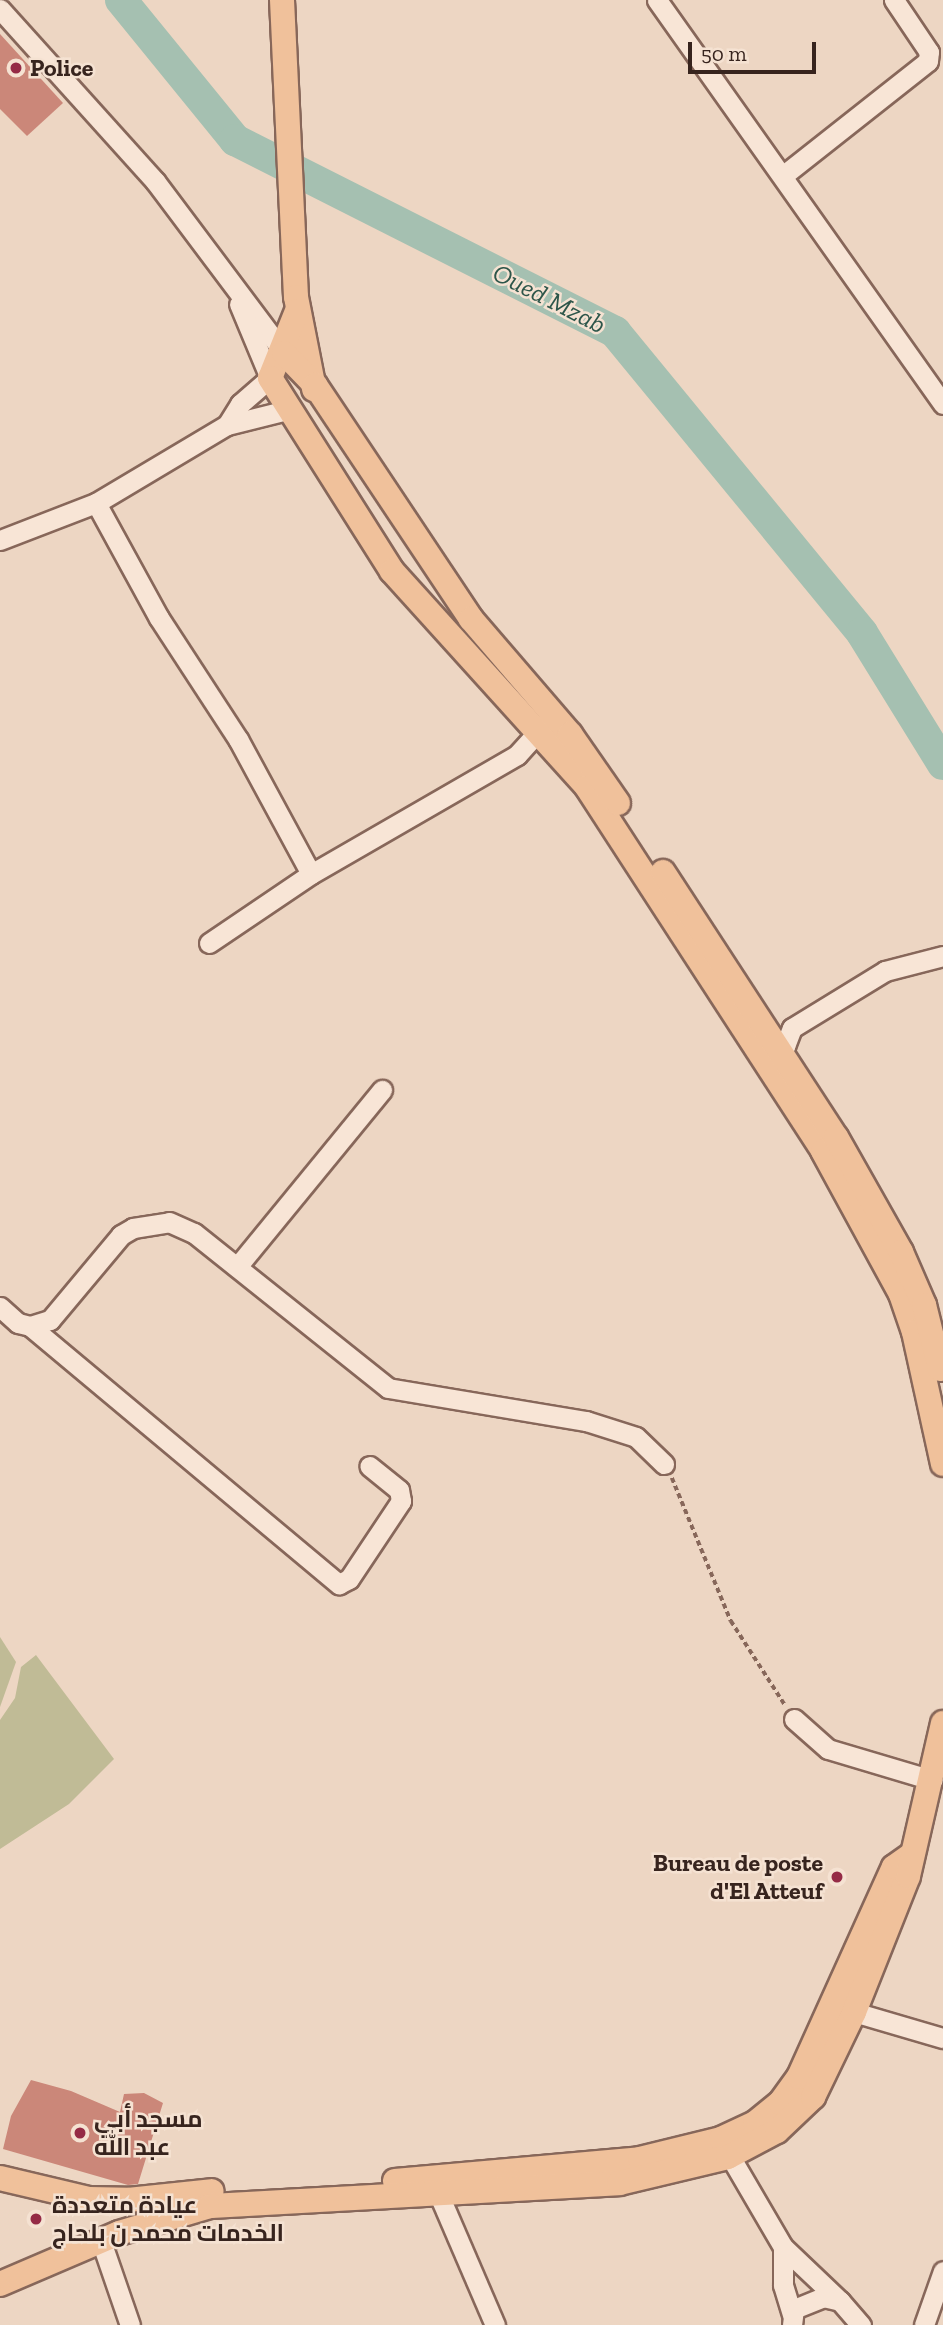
<!DOCTYPE html>
<html>
<head>
<meta charset="utf-8">
<style>
  body { margin:0 }
  #map { position:relative; width:943px; height:2325px; overflow:hidden; background:#edd6c3; font-family:"Zilla Slab",Cairo,serif }
  div>[style] { position:absolute }
  .cemetery>* { inset:0; background:#c0bb96 }
  .river>* { height:32px; margin:-16px; padding:0 16px; transform-origin:16px; border-radius:16px; background:#a5c0b1 }
  .building>* { inset:0; background:#cb8779 }
  .path>* { height:3.5px; margin-top:-1.75px; transform-origin:0; background:repeating-linear-gradient(90deg,#87675a 0 5px,transparent 0 8.5px) }
  .roads { filter:drop-shadow(2px 0 #87675a) drop-shadow(-2px 0 #87675a) drop-shadow(0 2px #87675a) drop-shadow(0 -2px #87675a) }
  .minor>* { height:19px; margin:-9.5px; padding:0 9.5px; transform-origin:9.5px; border-radius:9.5px; background:#f8e5d6 }
  .major>* { height:24px; margin:-12px; padding:0 12px; transform-origin:12px; border-radius:12px; background:#f0c19b }
  .dots>* { width:19px; height:19px; translate:-50% -50%; box-sizing:border-box; border:4px solid #f5e2d2; border-radius:50% }
  span { translate:-50% -50%; white-space:nowrap; text-align:center; line-height:1.15; -webkit-text-stroke:5px #f5e2d2; paint-order:stroke }
  .poi-label { font-size:24px; color:#37241e; font-weight:700 }
  .left { translate:0 -50%; text-align:left }
  .right { translate:-100% -50%; text-align:right }
  .water-label { font-size:26px; color:#2d564a; font-style:italic }
  .scale { position:absolute; left:688px; top:42px; width:128px; height:32px; box-sizing:border-box; border:4px solid #37241e; border-top:0; padding-left:9px; font-size:21px; line-height:24px; white-space:nowrap; color:#37241e; -webkit-text-stroke:5px #f5e2d2; paint-order:stroke }
</style>
</head>
<body>
<div id="map">
  <div class="cemetery">
    <i style="clip-path:polygon(0 1637px,16px 1662px,0 1707px)"></i>
    <i style="clip-path:polygon(36px 1655px,114px 1759px,69px 1804px,0 1849px,0 1720px,15px 1698px,21px 1667px)"></i>
  </div>
  <div class="river">
    <i style="left:121px;top:0;width:181px;rotate:50.8deg"></i>
    <i style="left:235px;top:140px;width:426px;rotate:26.8deg"></i>
    <i style="left:615px;top:332px;width:389px;rotate:50.6deg"></i>
    <i style="left:862px;top:633px;width:154px;rotate:58.3deg"></i>
  </div>
  <div class="building">
    <i style="clip-path:polygon(0 34px,63px 103px,27px 136px,0 109px)"></i>
    <i style="clip-path:polygon(31px 2080px,71px 2091px,120px 2112px,124px 2094px,144px 2093px,163px 2103px,138px 2184px,128px 2185px,3px 2149px,11px 2116px)"></i>
  </div>
  <div class="path">
    <i style="left:672px;top:1478px;width:155px;rotate:67.6deg"></i>
    <i style="left:731px;top:1621px;width:100px;rotate:57.3deg"></i>
  </div>
  <div class="roads">
    <div class="minor">
      <i style="left:657px;top:0;width:495px;rotate:54.7deg"></i>
      <i style="left:0;top:9px;width:232px;rotate:48deg"></i>
      <i style="left:155px;top:181px;width:215px;rotate:53.1deg"></i>
      <i style="left:785px;top:174px;width:182px;rotate:-38.3deg"></i>
      <i style="left:928px;top:61px;width:9px;rotate:-84deg"></i>
      <i style="left:929px;top:52px;width:63px;rotate:-123.9deg"></i>
      <i style="left:227px;top:425px;width:25px;rotate:-58deg"></i>
      <i style="left:240px;top:404px;width:40px;rotate:-41deg"></i>
      <i style="left:270px;top:378px;width:80px;rotate:-112.7deg"></i>
      <i style="left:96px;top:503px;width:131px;rotate:61.3deg"></i>
      <i style="left:159px;top:618px;width:145px;rotate:56.9deg"></i>
      <i style="left:238px;top:739px;width:153px;rotate:61.6deg"></i>
      <i style="left:0;top:540px;width:103px;rotate:-21.1deg"></i>
      <i style="left:96px;top:503px;width:152px;rotate:-30.8deg"></i>
      <i style="left:227px;top:425px;width:66px;rotate:-14deg"></i>
      <i style="left:209px;top:943px;width:123px;rotate:-34.1deg"></i>
      <i style="left:311px;top:874px;width:238px;rotate:-30deg"></i>
      <i style="left:517px;top:755px;width:43px;rotate:-47.8deg"></i>
      <i style="left:769px;top:1059px;width:21px;rotate:-39deg"></i>
      <i style="left:785px;top:1046px;width:19px;rotate:-69deg"></i>
      <i style="left:792px;top:1028px;width:109px;rotate:-31.5deg"></i>
      <i style="left:885px;top:971px;width:60px;rotate:-14.5deg"></i>
      <i style="left:237px;top:1267px;width:229px;rotate:-50.7deg"></i>
      <i style="left:0;top:1307px;width:24px;rotate:42deg"></i>
      <i style="left:18px;top:1323px;width:12px;rotate:14deg"></i>
      <i style="left:30px;top:1326px;width:21px;rotate:-17deg"></i>
      <i style="left:50px;top:1320px;width:111px;rotate:-50.1deg"></i>
      <i style="left:121px;top:1235px;width:14px;rotate:-30deg"></i>
      <i style="left:133px;top:1228px;width:36px;rotate:-9deg"></i>
      <i style="left:169px;top:1222px;width:27px;rotate:24deg"></i>
      <i style="left:194px;top:1233px;width:248px;rotate:38.6deg"></i>
      <i style="left:388px;top:1388px;width:201px;rotate:9.5deg"></i>
      <i style="left:586px;top:1421px;width:52px;rotate:17.7deg"></i>
      <i style="left:636px;top:1437px;width:39px;rotate:44deg"></i>
      <i style="left:30px;top:1326px;width:403px;rotate:39.9deg"></i>
      <i style="left:339px;top:1584px;width:11px;rotate:-27deg"></i>
      <i style="left:349px;top:1579px;width:94px;rotate:-56.3deg"></i>
      <i style="left:401px;top:1501px;width:11px;rotate:-100deg"></i>
      <i style="left:399px;top:1490px;width:38px;rotate:-141deg"></i>
      <i style="left:794px;top:1719px;width:45px;rotate:41.4deg"></i>
      <i style="left:828px;top:1749px;width:109px;rotate:16.6deg"></i>
      <i style="left:854px;top:2012px;width:93px;rotate:16.3deg"></i>
      <i style="left:724px;top:2146px;width:117px;rotate:59.7deg"></i>
      <i style="left:783px;top:2247px;width:79px;rotate:43.5deg"></i>
      <i style="left:433px;top:2181px;width:157px;rotate:66.7deg"></i>
      <i style="left:101px;top:2241px;width:89px;rotate:71deg"></i>
      <i style="left:783px;top:2247px;width:38px;rotate:90deg"></i>
      <i style="left:783px;top:2285px;width:31px;rotate:73deg"></i>
      <i style="left:792px;top:2325px;width:16px;rotate:-83deg"></i>
      <i style="left:794px;top:2309px;width:31px;rotate:-22deg"></i>
      <i style="left:823px;top:2297px;width:17px;rotate:13deg"></i>
      <i style="left:840px;top:2301px;width:32px;rotate:49deg"></i>
      <i style="left:924px;top:2325px;width:57px;rotate:-70.6deg"></i>
    </div>
    <div class="major">
      <i style="left:282px;top:0;width:297px;rotate:87.3deg"></i>
      <i style="left:296px;top:297px;width:94px;rotate:78.9deg"></i>
      <i style="left:297px;top:311px;width:72px;rotate:111.9deg"></i>
      <i style="left:270px;top:378px;width:228px;rotate:57.7deg"></i>
      <i style="left:392px;top:571px;width:291px;rotate:47.9deg"></i>
      <i style="left:587px;top:787px;width:434px;rotate:57deg"></i>
      <i style="left:823px;top:1151px;width:163px;rotate:61.4deg"></i>
      <i style="left:901px;top:1294px;width:40px;rotate:71.1deg"></i>
      <i style="left:914px;top:1332px;width:135px;rotate:77.6deg"></i>
      <i style="left:284px;top:353px;width:45px;rotate:45.9deg"></i>
      <i style="left:315px;top:385px;width:281px;rotate:56.3deg"></i>
      <i style="left:471px;top:619px;width:152px;rotate:49.3deg"></i>
      <i style="left:570px;top:734px;width:84px;rotate:55.2deg"></i>
      <i style="left:663px;top:872px;width:316px;rotate:56.9deg"></i>
      <i style="left:836px;top:1137px;width:132px;rotate:60.5deg"></i>
      <i style="left:901px;top:1252px;width:58px;rotate:66.5deg"></i>
      <i style="left:924px;top:1305px;width:66px;rotate:76deg"></i>
      <i style="left:0;top:2178px;width:91px;rotate:13.3deg"></i>
      <i style="left:89px;top:2199px;width:39px;rotate:1deg"></i>
      <i style="left:128px;top:2200px;width:84px;rotate:-6.1deg"></i>
      <i style="left:395px;top:2181px;width:246px;rotate:-5.1deg"></i>
      <i style="left:640px;top:2159px;width:83px;rotate:-13.9deg"></i>
      <i style="left:721px;top:2139px;width:38px;rotate:-25deg"></i>
      <i style="left:755px;top:2123px;width:32px;rotate:-39deg"></i>
      <i style="left:780px;top:2103px;width:32px;rotate:-54deg"></i>
      <i style="left:799px;top:2077px;width:230px;rotate:-65.7deg"></i>
      <i style="left:894px;top:1867px;width:19px;rotate:-35deg"></i>
      <i style="left:0;top:2284px;width:129px;rotate:-23.2deg"></i>
      <i style="left:119px;top:2233px;width:95px;rotate:-16.5deg"></i>
      <i style="left:210px;top:2206px;width:410px;rotate:-3.2deg"></i>
      <i style="left:619px;top:2183px;width:112px;rotate:-13.4deg"></i>
      <i style="left:728px;top:2157px;width:55px;rotate:-28deg"></i>
      <i style="left:777px;top:2131px;width:50px;rotate:-43.4deg"></i>
      <i style="left:813px;top:2097px;width:94px;rotate:-64.2deg"></i>
      <i style="left:854px;top:2012px;width:146px;rotate:-68.3deg"></i>
      <i style="left:908px;top:1876px;width:157px;rotate:-77.1deg"></i>
    </div>
  </div>
  <div class="dots">
    <i style="left:16px;top:68px;background:#952b46"></i>
    <i style="left:837px;top:1877px;background:#952b46"></i>
    <i style="left:80px;top:2133px;background:#952b46"></i>
    <i style="left:36px;top:2219px;background:#952b46"></i>
  </div>
  <div class="poi-label">
    <span class="left" style="left:30px;top:68px">Police</span>
    <span class="right" style="left:823px;top:1877px">Bureau de poste<br>d'El Atteuf</span>
    <span class="left" style="left:94px;top:2133px">مسجد أبي<br>عبد الله</span>
    <span class="left" style="left:52px;top:2219px">عيادة متعددة<br>الخدمات محمد ن بلحاج</span>
  </div>
  <div class="water-label">
    <span style="left:549px;top:299px;rotate:27deg">Oued Mzab</span>
  </div>
  <div class="scale">50 m</div>
</div>
</body>
</html>
